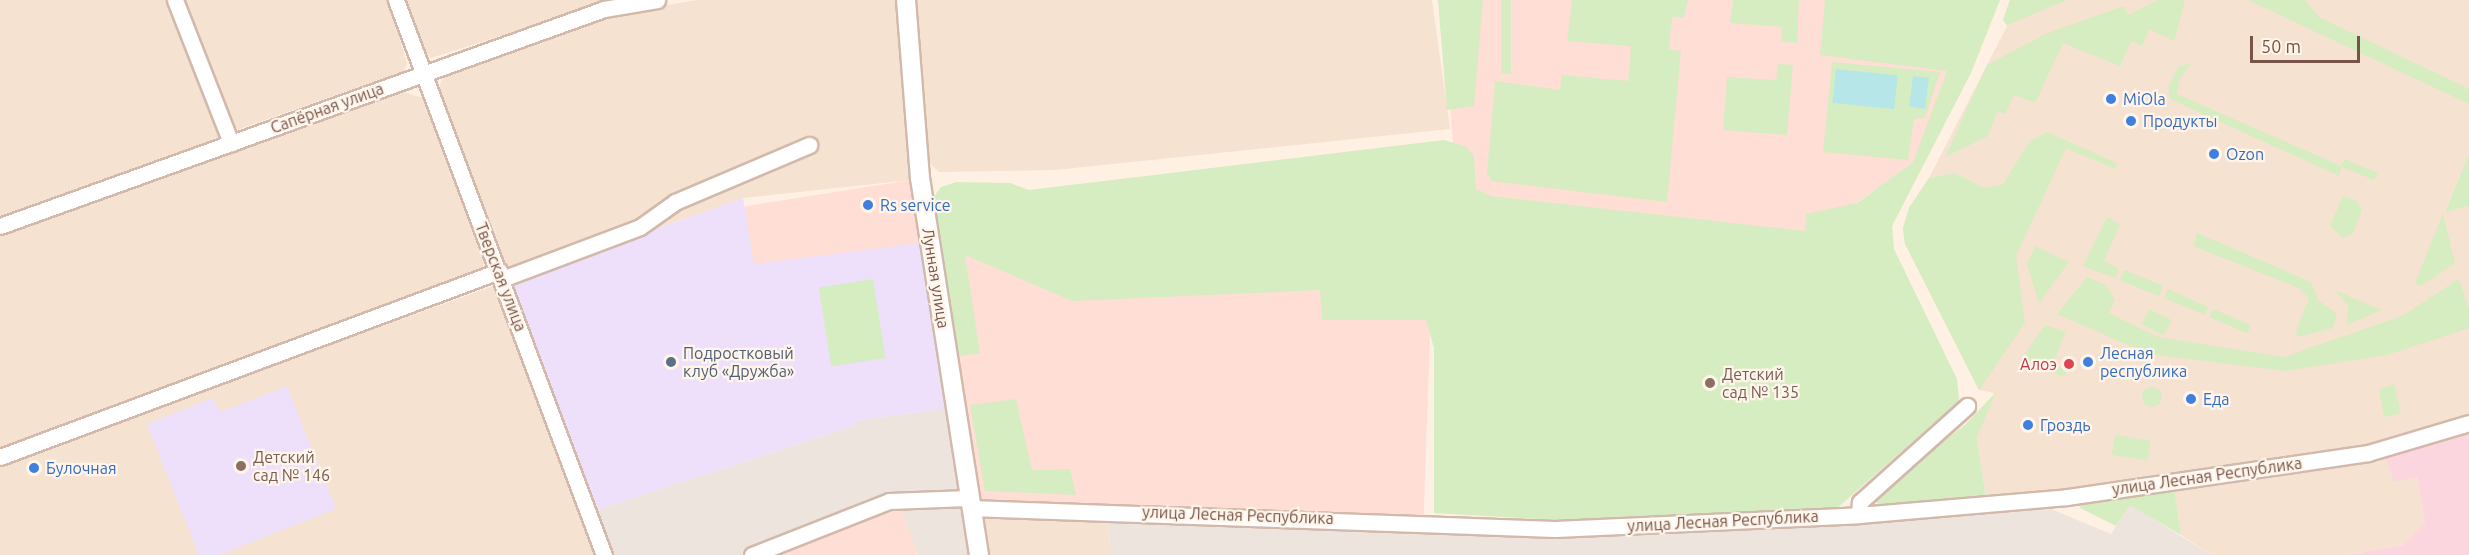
<!DOCTYPE html>
<html>
<head>
<meta charset="utf-8">
<style>
  body { margin:0 }
  #map { position:relative; width:2469px; height:555px; overflow:hidden; background:#fef1e3; font-family:Ubuntu,sans-serif }
  div>[style] { position:absolute }
  .residential>* { inset:0; background:#f6e2d1 }
  .commercial>* { inset:0; background:#ffded6; transform-origin:0 0 }
  .industrial>* { inset:0; background:#ede4de }
  .education>* { inset:0; background:#eee0fa }
  .medical>* { inset:0; background:#fcd6de }
  .green>* { inset:0; background:#d6ecc1; transform-origin:0 0 }
  .round { border-radius:50% }
  .water>* { inset:0; background:#b6e6e8; transform-origin:0 0 }
  .roads { filter:drop-shadow(2px 0 #d2b9ab) drop-shadow(-2px 0 #d2b9ab) drop-shadow(0 2px #d2b9ab) drop-shadow(0 -2px #d2b9ab) }
  .minor>* { height:15px; margin:-7.5px; padding:0 7.5px; transform-origin:7.5px; border-radius:7.5px; background:#fff }
  .tertiary>* { height:18px; margin:-9px; padding:0 9px; transform-origin:9px; border-radius:9px; background:#fff }
  .dots>* { width:16px; height:16px; translate:-50% -50%; box-sizing:border-box; border:3px solid #fff5eb; border-radius:50% }
  span { translate:-50% -50%; white-space:nowrap; text-align:center; line-height:1.15; -webkit-text-stroke:4.5px #fff5eb; paint-order:stroke }
  .shop-label { font-size:16px; color:#366cbe }
  .left { translate:0 -50%; text-align:left }
  .street-label { font-size:16px; color:#775447 }
  .service-label { font-size:16px; color:#4e5e75 }
  .health-label { font-size:16px; color:#be3a42 }
  .right { translate:-100% -50%; text-align:right }
  .education-label { font-size:16px; color:#785e54 }
  .scale { position:absolute; left:2250px; top:36px; width:110px; height:27px; box-sizing:border-box; border:3px solid #775447; border-top:0; padding-left:8px; font-size:18px; line-height:21px; white-space:nowrap; color:#775447; -webkit-text-stroke:4px #fff5eb; paint-order:stroke }
</style>
</head>
<body>
<div id="map">
  <div class="residential">
    <i style="clip-path:polygon(0 0,168px 0,221px 129px,220px 137px,0 216px)"></i>
    <i style="clip-path:polygon(182px 0,389px 0,407px 64px,404px 71px,239px 129px,233px 126px)"></i>
    <i style="clip-path:polygon(406px 0,615px 0,431px 58px,424px 51px)"></i>
    <i style="clip-path:polygon(697px 0,897px 0,911px 180px,743px 198px,511px 281px,439px 90px,441px 82px,447px 74px,607px 15px)"></i>
    <i style="clip-path:polygon(914px 0,1432px 0,1450px 129px,1055px 170px,939px 172px,926px 159px)"></i>
    <i style="clip-path:polygon(2010px 0,2469px 0,2469px 153px,2445px 211px,2469px 206px,2469px 418px,2348px 452px,1986px 499px,1977px 438px,1994px 393px,1979px 390px,1905px 244px,1903px 228px,1909px 208px,1929px 178px,2007px 26px,2003px 20px)"></i>
    <i style="clip-path:polygon(404px 92px,423px 98px,485px 261px,481px 271px,0 451px,0 235px)"></i>
    <i style="clip-path:polygon(493px 286px,500px 288px,596px 555px,0 555px,0 464px)"></i>
    <i style="clip-path:polygon(2385px 455px,2417px 477px,2425px 522px,2403px 545px,2349px 555px,2211px 555px,2181px 535px,2174px 486px)"></i>
    <i style="clip-path:polygon(988px 511px,1107px 518px,1111px 555px,987px 555px,980px 521px)"></i>
  </div>
  <div class="commercial">
    <i style="clip-path:polygon(1442px 0,1980px 0,1915px 163px,1807px 236px,1475px 225px,1453px 143px)"></i>
    <i style="left:911px;top:180px;width:64px;height:169px;rotate:81deg"></i>
    <i style="left:938px;top:239px;width:495px;height:261px;rotate:2deg"></i>
    <i style="clip-path:polygon(903px 510px,918px 555px,769px 555px,859px 518px)"></i>
  </div>
  <div class="industrial">
    <i style="clip-path:polygon(948px 408px,972px 555px,918px 555px,902px 510px,859px 518px,769px 555px,613px 555px,597px 510px,853px 426px,856px 421px)"></i>
    <i style="clip-path:polygon(2130px 504px,2211px 555px,1111px 555px,1107px 518px,1435px 528px,1554px 537px,2051px 509px,2111px 534px)"></i>
  </div>
  <div class="education">
    <i style="clip-path:polygon(743px 198px,754px 264px,921px 243px,948px 408px,856px 421px,853px 426px,597px 510px,511px 281px)"></i>
    <i style="clip-path:polygon(287px 386px,336px 509px,219px 555px,199px 555px,147px 424px,213px 398px,220px 412px)"></i>
  </div>
  <div class="medical">
    <i style="clip-path:polygon(2469px 430px,2469px 555px,2349px 555px,2403px 545px,2425px 522px,2417px 477px,2394px 482px,2385px 455px)"></i>
  </div>
  <div class="green">
    <i style="clip-path:polygon(1438px 0,1483px 0,1474px 106px,1447px 110px)"></i>
    <i style="left:1501px;top:0;width:10px;height:74px"></i>
    <i style="clip-path:polygon(1572px 0,1688px 0,1684px 17px,1672px 17px,1669px 49px,1681px 51px,1667px 202px,1491px 181px,1487px 172px,1495px 81px,1560px 90px,1562px 75px,1628px 81px,1631px 46px,1567px 41px)"></i>
    <i style="clip-path:polygon(1733px 0,1799px 0,1797px 43px,1781px 42px,1782px 27px,1730px 23px)"></i>
    <i style="clip-path:polygon(1825px 0,2000px 0,1971px 73px,1892px 226px,1894px 249px,1957px 379px,1959px 401px,1836px 509px,1556px 520px,1434px 513px,1434px 348px,1426px 320px,1322px 320px,1320px 290px,1072px 301px,965px 255px,980px 353px,955px 357px,932px 199px,941px 187px,956px 182px,1010px 183px,1029px 190px,1444px 140px,1467px 147px,1474px 156px,1476px 189px,1490px 196px,1805px 231px,1806px 214px,1857px 203px,1913px 162px,1947px 71px,1820px 55px)"></i>
    <i style="clip-path:polygon(2010px 0,2067px 0,2007px 25px,2003px 20px)"></i>
    <i style="clip-path:polygon(2158px 0,2185px 0,2174px 41px,2149px 29px,2142px 46px,2131px 41px,2120px 66px,2063px 43px,2035px 103px,2014px 95px,2005px 114px,1997px 112px,1988px 136px,1945px 157px,1987px 65px,2045px 34px,2124px 6px,2128px 15px)"></i>
    <i style="clip-path:polygon(2248px 0,2305px 0,2319px 17px,2469px 89px,2469px 104px)"></i>
    <i style="clip-path:polygon(1832px 62px,1940px 72px,1925px 118px,1914px 119px,1908px 160px,1823px 152px)"></i>
    <i style="clip-path:polygon(2192px 63px,2180px 78px,2177px 94px,2341px 166px,2345px 159px,2378px 173px,2374px 180px,2342px 167px,2339px 176px,2170px 99px,2168px 88px,2178px 67px)"></i>
    <i style="clip-path:polygon(1778px 64px,1793px 65px,1787px 135px,1723px 130px,1727px 77px,1776px 80px)"></i>
    <i style="clip-path:polygon(2047px 132px,2117px 163px,2115px 169px,2066px 148px,2016px 256px,2025px 323px,1979px 390px,1905px 244px,1903px 228px,1909px 208px,1929px 178px,1955px 173px,1985px 188px,2003px 184px,2030px 141px)"></i>
    <i style="clip-path:polygon(2469px 153px,2469px 206px,2445px 212px)"></i>
    <i style="clip-path:polygon(2343px 196px,2356px 200px,2362px 210px,2353px 233px,2343px 238px,2330px 226px)"></i>
    <i style="clip-path:polygon(2443px 214px,2455px 263px,2421px 286px,2415px 283px)"></i>
    <i style="clip-path:polygon(2107px 217px,2120px 224px,2104px 261px,2119px 269px,2115px 278px,2083px 266px)"></i>
    <i style="clip-path:polygon(2197px 233px,2311px 282px,2318px 300px,2337px 314px,2333px 328px,2298px 337px,2296px 331px,2309px 298px,2299px 288px,2193px 246px)"></i>
    <i style="clip-path:polygon(2035px 246px,2069px 262px,2039px 303px,2027px 264px)"></i>
    <i style="left:2124px;top:270px;width:42px;height:11px;rotate:22deg"></i>
    <i style="clip-path:polygon(2087px 277px,2106px 285px,2115px 300px,2109px 313px,2158px 337px,2284px 357px,2402px 316px,2459px 279px,2469px 310px,2469px 328px,2387px 355px,2285px 371px,2149px 354px,2057px 314px)"></i>
    <i style="left:873px;top:279px;width:80px;height:55px;rotate:81deg"></i>
    <i style="clip-path:polygon(2168px 289px,2208px 307px,2205px 315px,2164px 298px)"></i>
    <i style="clip-path:polygon(2334px 290px,2382px 310px,2347px 325px,2348px 305px)"></i>
    <i style="left:2149px;top:309px;width:25px;height:17px;rotate:26deg"></i>
    <i style="left:2213px;top:309px;width:41px;height:9px;rotate:23deg"></i>
    <i style="clip-path:polygon(2045px 325px,2066px 332px,2053px 363px,2066px 371px,2063px 377px,2028px 360px,2025px 354px)"></i>
    <i style="clip-path:polygon(2394px 384px,2401px 413px,2384px 417px,2379px 390px)"></i>
    <i class="round" style="left:2142px;top:387px;width:20px;height:20px"></i>
    <i style="clip-path:polygon(1995px 393px,1977px 438px,1986px 499px,1878px 505px,1876px 500px,1898px 477px,1966px 424px)"></i>
    <i style="clip-path:polygon(1016px 399px,1032px 470px,1070px 469px,1076px 495px,985px 491px,970px 405px)"></i>
    <i style="left:2115px;top:435px;width:36px;height:20px;rotate:9deg"></i>
    <i style="clip-path:polygon(2174px 486px,2181px 535px,2130px 505px,2116px 526px,2080px 508px,2082px 502px)"></i>
  </div>
  <div class="water">
    <i style="left:1836px;top:69px;width:62px;height:34px;rotate:6deg"></i>
    <i style="left:1913px;top:76px;width:16px;height:31px;rotate:7deg"></i>
  </div>
  <div class="roads">
    <div class="minor">
      <i style="left:175px;top:0;width:154px;rotate:68.6deg"></i>
      <i style="left:396px;top:0;width:593px;rotate:69.46deg"></i>
      <i style="left:0;top:226px;width:642px;rotate:-19.76deg"></i>
      <i style="left:604px;top:9px;width:54px;rotate:-9.6deg"></i>
      <i style="left:502px;top:279px;width:147px;rotate:-20.6deg"></i>
      <i style="left:640px;top:227px;width:43px;rotate:-35.5deg"></i>
      <i style="left:675px;top:202px;width:146px;rotate:-23deg"></i>
      <i style="left:0;top:457px;width:533px;rotate:-20.44deg"></i>
      <i style="left:970px;top:508px;width:585px;rotate:2.06deg"></i>
      <i style="left:1555px;top:529px;width:304px;rotate:-2.6deg"></i>
      <i style="left:1859px;top:515px;width:209px;rotate:-4.9deg"></i>
      <i style="left:2067px;top:497px;width:304px;rotate:-8.3deg"></i>
      <i style="left:2368px;top:453px;width:105px;rotate:-16.5deg"></i>
      <i style="left:1859px;top:515px;width:13px;rotate:-86deg"></i>
      <i style="left:1860px;top:502px;width:144px;rotate:-41.9deg"></i>
      <i style="left:752px;top:555px;width:147px;rotate:-21.5deg"></i>
      <i style="left:889px;top:501px;width:79px;rotate:-2.2deg"></i>
    </div>
    <div class="tertiary">
      <i style="left:906px;top:0;width:179px;rotate:85.5deg"></i>
      <i style="left:920px;top:178px;width:382px;rotate:81.1deg"></i>
    </div>
  </div>
  <div class="dots">
    <i style="left:2111px;top:99px;background:#3f7fe0"></i>
    <i style="left:2131px;top:121px;background:#3f7fe0"></i>
    <i style="left:2214px;top:154px;background:#3f7fe0"></i>
    <i style="left:868px;top:205px;background:#3f7fe0"></i>
    <i style="left:671px;top:362px;background:#5c6f8a"></i>
    <i style="left:2088px;top:362px;background:#3f7fe0"></i>
    <i style="left:2069px;top:364px;background:#e0444e"></i>
    <i style="left:1710px;top:383px;background:#8d6e63"></i>
    <i style="left:2191px;top:399px;background:#3f7fe0"></i>
    <i style="left:2028px;top:425px;background:#3f7fe0"></i>
    <i style="left:241px;top:466px;background:#8d6e63"></i>
    <i style="left:34px;top:468px;background:#3f7fe0"></i>
  </div>
  <div class="shop-label">
    <span class="left" style="left:2123px;top:99px">MiOla</span>
    <span class="left" style="left:2143px;top:121px">Продукты</span>
    <span class="left" style="left:2226px;top:154px">Ozon</span>
    <span class="left" style="left:880px;top:205px">Rs service</span>
    <span class="left" style="left:2100px;top:362px">Лесная<br>республика</span>
    <span class="left" style="left:2203px;top:399px">Еда</span>
    <span class="left" style="left:2040px;top:425px">Гроздь</span>
    <span class="left" style="left:46px;top:468px">Булочная</span>
  </div>
  <div class="street-label">
    <span style="left:327px;top:108px;rotate:-20deg">Сапёрная улица</span>
    <span style="left:501px;top:277px;rotate:69deg">Тверская улица</span>
    <span style="left:936px;top:278px;rotate:81deg">Лунная улица</span>
    <span style="left:2207px;top:476px;rotate:-8deg">улица Лесная Республика</span>
    <span style="left:1238px;top:515px;rotate:2deg">улица Лесная Республика</span>
    <span style="left:1723px;top:521px;rotate:-3deg">улица Лесная Республика</span>
  </div>
  <div class="service-label">
    <span class="left" style="left:683px;top:362px">Подростковый<br>клуб «Дружба»</span>
  </div>
  <div class="health-label">
    <span class="right" style="left:2057px;top:364px">Алоэ</span>
  </div>
  <div class="education-label">
    <span class="left" style="left:1722px;top:383px">Детский<br>сад № 135</span>
    <span class="left" style="left:253px;top:466px">Детский<br>сад № 146</span>
  </div>
  <div class="scale">50 m</div>
</div>
</body>
</html>
